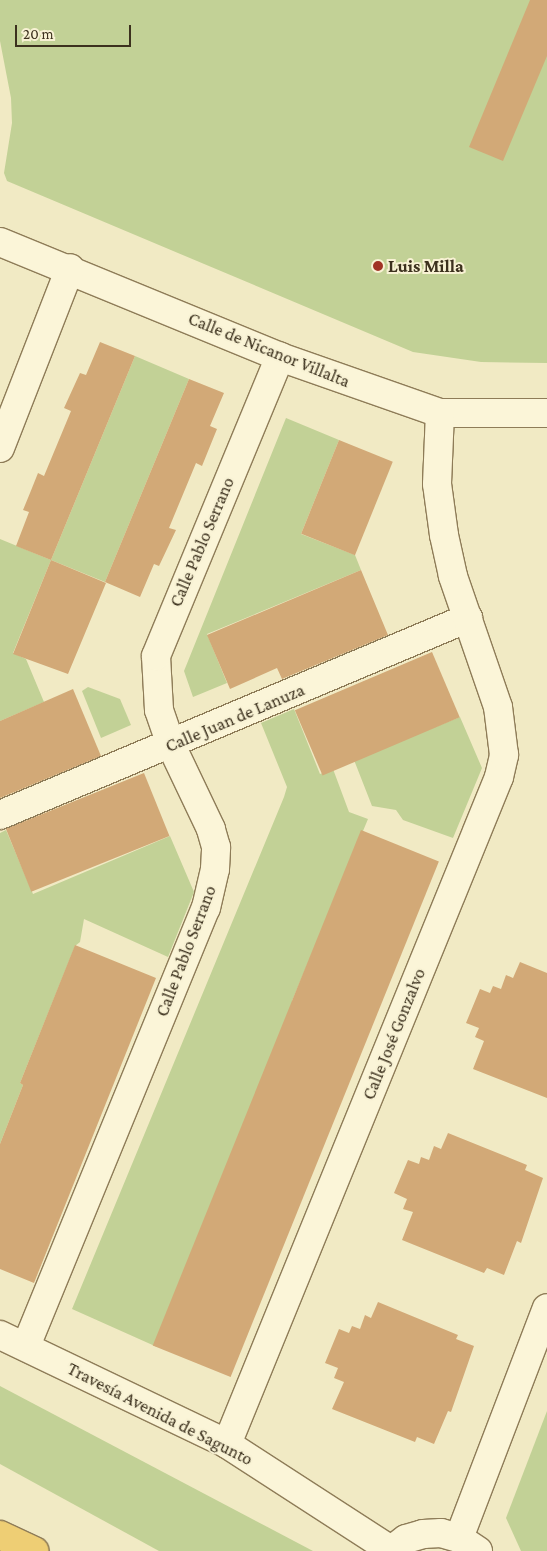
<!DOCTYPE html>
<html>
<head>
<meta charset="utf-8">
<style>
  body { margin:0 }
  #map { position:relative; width:547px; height:1551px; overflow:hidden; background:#f1eac4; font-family:"Crimson Pro",serif }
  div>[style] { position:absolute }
  .green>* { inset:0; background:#c2d196 }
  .building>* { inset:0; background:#d2a977; transform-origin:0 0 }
  .roads { filter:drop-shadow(1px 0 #8e7c58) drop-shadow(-1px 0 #8e7c58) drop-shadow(0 1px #8e7c58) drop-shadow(0 -1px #8e7c58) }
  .minor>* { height:28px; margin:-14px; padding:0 14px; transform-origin:14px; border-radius:14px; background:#fbf5d8 }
  .trunk>* { height:28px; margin:-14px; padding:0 14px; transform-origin:14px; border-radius:14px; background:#eece74 }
  .dots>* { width:14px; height:14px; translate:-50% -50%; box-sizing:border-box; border:2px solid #f8f2d4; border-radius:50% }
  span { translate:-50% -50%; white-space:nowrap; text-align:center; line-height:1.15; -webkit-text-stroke:4px #f8f2d4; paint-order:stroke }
  .poi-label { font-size:18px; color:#3c311e; font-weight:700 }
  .left { translate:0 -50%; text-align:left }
  .street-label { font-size:18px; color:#3c311e }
  .scale { position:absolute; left:15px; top:25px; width:116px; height:22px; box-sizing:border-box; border:2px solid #3c311e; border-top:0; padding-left:6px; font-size:15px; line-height:18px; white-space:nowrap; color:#3c311e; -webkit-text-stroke:4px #f8f2d4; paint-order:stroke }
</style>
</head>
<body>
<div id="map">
  <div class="green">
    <i style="clip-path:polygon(0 0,547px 0,547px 363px,481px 362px,413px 352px,7px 181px,4px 173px,12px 123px,11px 98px,0 41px)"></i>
    <i style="clip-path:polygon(135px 356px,189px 379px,105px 582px,51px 560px,13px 653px,26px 659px,44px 702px,0 721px,0 539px,51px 560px)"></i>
    <i style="clip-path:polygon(286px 418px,339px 440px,301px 534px,355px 555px,361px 570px,207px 634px,227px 683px,193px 697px,184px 671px)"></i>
    <i style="clip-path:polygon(88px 687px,120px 699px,131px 725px,101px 738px,82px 691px)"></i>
    <i style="clip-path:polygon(294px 709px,320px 774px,333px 769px,349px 812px,368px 819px,292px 1001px,295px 1003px,157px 1347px,72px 1309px,284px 797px,287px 787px,261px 723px)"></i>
    <i style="clip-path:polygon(460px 717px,482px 768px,453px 838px,403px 820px,396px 810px,372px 806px,354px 760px)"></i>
    <i style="clip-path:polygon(6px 830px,33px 894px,170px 836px,194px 892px,168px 957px,84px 919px,80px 942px,75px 946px,20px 1083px,23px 1085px,0 1144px,0 833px)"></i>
    <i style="clip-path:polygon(0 1386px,313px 1551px,159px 1551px,0 1464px)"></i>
    <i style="clip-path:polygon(547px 1411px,547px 1551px,521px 1551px,506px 1518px)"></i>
  </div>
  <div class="building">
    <i style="clip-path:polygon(530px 0,547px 0,547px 56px,503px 161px,469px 147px)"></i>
    <i style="clip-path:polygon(100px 342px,135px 356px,51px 560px,106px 583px,68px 674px,13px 654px,51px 560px,16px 546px,29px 512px,23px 510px,30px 493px,38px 473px,44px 476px,71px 411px,64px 408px,80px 373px,86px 375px)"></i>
    <i style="clip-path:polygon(189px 379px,224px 393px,210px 426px,217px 429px,202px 466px,196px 463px,169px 528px,176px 530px,159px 566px,154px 564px,140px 597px,105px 582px)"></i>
    <i style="left:339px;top:440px;width:58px;height:101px;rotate:22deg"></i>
    <i style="clip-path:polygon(361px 570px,388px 635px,282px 679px,277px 668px,230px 689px,207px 635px)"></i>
    <i style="left:432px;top:652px;width:71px;height:149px;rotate:67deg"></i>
    <i style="clip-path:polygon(73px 689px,101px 756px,0 798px,0 721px)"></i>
    <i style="left:144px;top:773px;width:68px;height:149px;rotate:68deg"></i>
    <i style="left:361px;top:830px;width:84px;height:556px;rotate:22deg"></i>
    <i style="clip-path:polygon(75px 945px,156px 978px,34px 1283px,0 1269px,0 1144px,23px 1085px,20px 1083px)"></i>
    <i style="clip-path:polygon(520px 962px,547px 973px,547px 1098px,473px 1069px,484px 1041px,475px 1037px,479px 1028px,466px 1023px,480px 989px,490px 993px,493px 986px,501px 989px,506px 975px,513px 978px)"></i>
    <i style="clip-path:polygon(448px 1133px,527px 1165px,525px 1170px,543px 1178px,521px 1243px,517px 1241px,504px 1275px,487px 1268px,484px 1273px,402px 1240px,413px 1212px,403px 1209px,407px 1199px,394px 1193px,408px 1160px,419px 1164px,421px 1157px,429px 1160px,434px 1146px,441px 1149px)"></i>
    <i style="clip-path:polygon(378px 1302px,458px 1335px,456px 1339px,474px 1346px,451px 1412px,448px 1411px,434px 1444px,417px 1437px,415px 1442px,332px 1409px,344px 1382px,334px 1378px,338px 1368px,325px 1363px,339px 1329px,349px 1333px,352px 1326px,360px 1329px,365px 1315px,371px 1318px)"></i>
  </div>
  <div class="roads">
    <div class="minor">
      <i style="left:0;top:242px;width:303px;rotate:22.3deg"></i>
      <i style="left:280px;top:357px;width:170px;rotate:19.3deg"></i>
      <i style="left:440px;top:413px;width:107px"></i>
      <i style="left:0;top:448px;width:193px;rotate:-68.7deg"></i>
      <i style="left:0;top:815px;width:508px;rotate:-22.83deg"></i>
      <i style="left:0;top:1335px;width:252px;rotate:25.6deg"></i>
      <i style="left:227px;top:1444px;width:195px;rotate:32.9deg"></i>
      <i style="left:26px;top:1346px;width:474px;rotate:-67.7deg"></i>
      <i style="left:206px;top:908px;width:40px;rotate:-77deg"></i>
      <i style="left:215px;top:869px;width:22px;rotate:-87deg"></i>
      <i style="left:216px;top:847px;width:19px;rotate:-106deg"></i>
      <i style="left:211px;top:829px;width:93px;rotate:-115.5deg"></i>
      <i style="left:171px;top:745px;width:37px;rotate:-109deg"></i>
      <i style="left:159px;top:710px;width:54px;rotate:-93.2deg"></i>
      <i style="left:156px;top:656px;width:324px;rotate:-67.5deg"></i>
      <i style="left:227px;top:1444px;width:720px;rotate:-67.81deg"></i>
      <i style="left:499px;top:777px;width:23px;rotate:-77deg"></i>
      <i style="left:504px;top:755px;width:48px;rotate:-97.1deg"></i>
      <i style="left:498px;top:707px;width:139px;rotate:-109deg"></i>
      <i style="left:453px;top:576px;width:42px;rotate:-102.4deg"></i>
      <i style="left:444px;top:535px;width:51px;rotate:-97.8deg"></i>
      <i style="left:437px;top:484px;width:71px;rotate:-87.6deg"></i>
      <i style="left:459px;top:1538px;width:246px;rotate:-69.1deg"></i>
      <i style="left:390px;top:1551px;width:20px;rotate:-37deg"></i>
      <i style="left:406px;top:1539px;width:18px;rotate:-16deg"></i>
      <i style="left:423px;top:1534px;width:18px;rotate:-3deg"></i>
      <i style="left:441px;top:1533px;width:19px;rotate:16deg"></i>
      <i style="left:459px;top:1538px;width:23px;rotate:34deg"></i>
    </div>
    <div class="trunk">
      <i style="left:0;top:1535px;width:38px;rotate:25deg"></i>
    </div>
  </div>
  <div class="dots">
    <i style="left:378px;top:266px;background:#a13324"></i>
  </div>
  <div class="poi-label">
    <span class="left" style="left:388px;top:266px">Luis Milla</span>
  </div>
  <div class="street-label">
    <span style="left:269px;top:350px;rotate:22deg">Calle de Nicanor Villalta</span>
    <span style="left:202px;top:542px;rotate:-67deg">Calle Pablo Serrano</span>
    <span style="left:235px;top:718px;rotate:-23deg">Calle Juan de Lanuza</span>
    <span style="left:186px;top:951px;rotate:-69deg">Calle Pablo Serrano</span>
    <span style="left:394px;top:1034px;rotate:-68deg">Calle José Gonzalvo</span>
    <span style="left:160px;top:1414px;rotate:27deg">Travesía Avenida de Sagunto</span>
  </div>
  <div class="scale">20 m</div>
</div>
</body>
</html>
